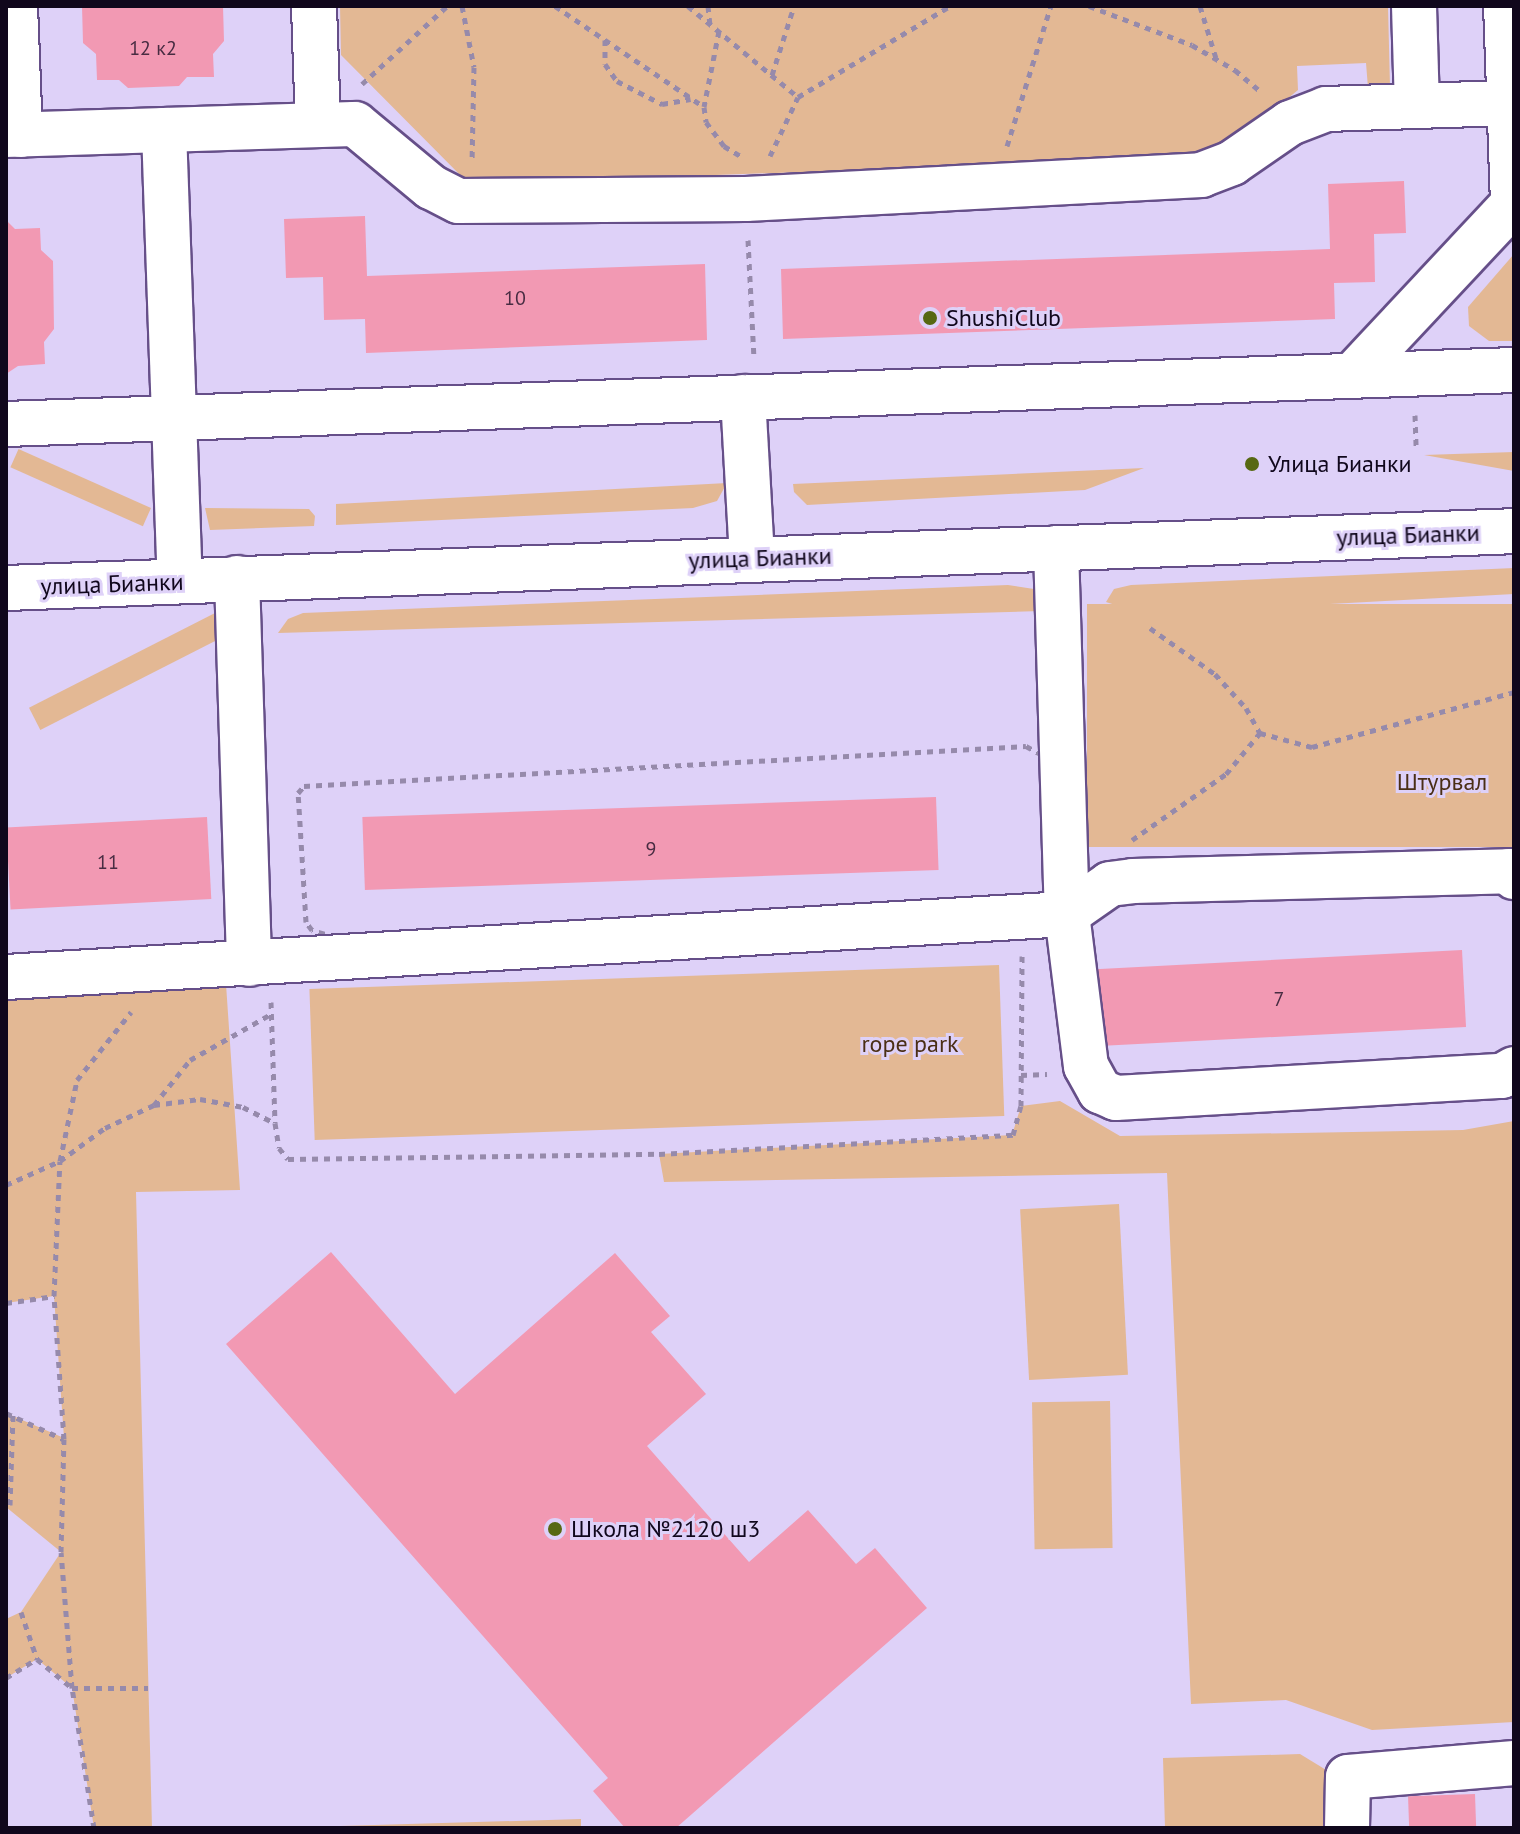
<!DOCTYPE html>
<html>
<head>
<meta charset="utf-8">
<style>
  body { margin:0 }
  #map { position:relative; width:1520px; height:1834px; overflow:hidden; background:#ded1f8; font-family:"PT Sans",sans-serif }
  div>[style] { position:absolute }
  .green>* { inset:0; background:#e3b894; transform-origin:0 0 }
  .building>* { inset:0; background:#f299b3; transform-origin:0 0 }
  .path>* { height:5px; margin-top:-2.5px; transform-origin:0; background:repeating-linear-gradient(90deg,#968aab 0 6px,transparent 0 12px) }
  .roads { filter:drop-shadow(2px 0 #664f89) drop-shadow(-2px 0 #664f89) drop-shadow(0 2px #664f89) drop-shadow(0 -2px #664f89) }
  .minor>* { height:44px; margin:-22px; padding:0 22px; transform-origin:22px; border-radius:22px; background:#fff }
  .dots>* { width:22px; height:22px; translate:-50% -50%; box-sizing:border-box; border:4px solid #ded1f8; border-radius:50% }
  span { translate:-50% -50%; white-space:nowrap; text-align:center; line-height:1.15; -webkit-text-stroke:6px #ded1f8; paint-order:stroke }
  .number-label { font-size:20px; color:#482c42 }
  .number-label span { -webkit-text-stroke-width:0 }
  .poi-label { font-size:24px; color:#10071c }
  .left { translate:0 -50%; text-align:left }
  .street-label { font-size:24px; color:#10071c }
  .park-label { font-size:24px; color:#4a2e15 }
  .frame { position:absolute; inset:0; border:8px solid #10071c; pointer-events:none }
</style>
</head>
<body>
<div id="map">
  <div class="green">
    <i style="clip-path:polygon(340px 6px,1388px 6px,1390px 87px,1368px 88px,1366px 63px,1297px 66px,1298px 90px,1217px 157px,469px 184px,341px 55px)"></i>
    <i style="clip-path:polygon(1514px 254px,1514px 341px,1489px 341px,1469px 326px,1468px 307px)"></i>
    <i style="clip-path:polygon(1514px 452px,1514px 471px,1424px 455px)"></i>
    <i style="clip-path:polygon(1144px 468px,1085px 490px,807px 505px,794px 492px,793px 484px)"></i>
    <i style="clip-path:polygon(727px 483px,717px 501px,693px 508px,336px 525px,336px 504px)"></i>
    <i style="left:151px;top:508px;width:20px;height:145px;rotate:114deg"></i>
    <i style="clip-path:polygon(205px 508px,309px 509px,315px 516px,314px 526px,210px 530px)"></i>
    <i style="clip-path:polygon(1514px 568px,1514px 594px,1143px 614px,1106px 602px,1114px 589px,1131px 585px)"></i>
    <i style="clip-path:polygon(1008px 585px,1034px 589px,1041px 611px,278px 633px,288px 619px,303px 613px)"></i>
    <i style="left:1514px;top:604px;width:243px;height:427px;rotate:90deg"></i>
    <i style="left:217px;top:612px;width:25px;height:211px;rotate:63deg"></i>
    <i style="left:999px;top:965px;width:151px;height:690px;rotate:88deg"></i>
    <i style="clip-path:polygon(226px 984px,240px 1190px,136px 1192px,152px 1828px,94px 1828px,72px 1688px,37px 1659px,6px 1678px,6px 1619px,21px 1612px,61px 1552px,6px 1507px,6px 1413px,64px 1438px,54px 1296px,6px 1303px,6px 998px)"></i>
    <i style="clip-path:polygon(1060px 1101px,1120px 1136px,1463px 1130px,1514px 1121px,1514px 1722px,1372px 1730px,1286px 1700px,1191px 1704px,1167px 1173px,664px 1182px,659px 1154px,1012px 1135px,1021px 1106px)"></i>
    <i style="left:1119px;top:1204px;width:171px;height:99px;rotate:87deg"></i>
    <i style="left:1110px;top:1401px;width:147px;height:78px;rotate:89deg"></i>
    <i style="clip-path:polygon(1300px 1754px,1341px 1779px,1339px 1828px,1165px 1828px,1163px 1758px)"></i>
    <i style="clip-path:polygon(581px 1819px,581px 1828px,272px 1828px)"></i>
  </div>
  <div class="building">
    <i style="clip-path:polygon(82px 6px,223px 6px,224px 41px,213px 54px,214px 77px,187px 77px,179px 86px,128px 88px,119px 80px,97px 80px,96px 54px,83px 43px)"></i>
    <i style="clip-path:polygon(1404px 181px,1406px 233px,1374px 234px,1375px 282px,1334px 283px,1335px 319px,783px 339px,781px 269px,1330px 249px,1328px 184px)"></i>
    <i style="clip-path:polygon(365px 216px,367px 276px,705px 264px,707px 340px,366px 353px,365px 319px,324px 320px,323px 277px,286px 278px,284px 219px)"></i>
    <i style="clip-path:polygon(6px 220px,15px 229px,40px 228px,41px 250px,53px 261px,54px 329px,44px 342px,45px 364px,18px 366px,6px 374px)"></i>
    <i style="left:936px;top:797px;width:73px;height:574px;rotate:88deg"></i>
    <i style="left:207px;top:817px;width:82px;height:201px;rotate:87deg"></i>
    <i style="left:1462px;top:950px;width:77px;height:372px;rotate:87deg"></i>
    <i style="clip-path:polygon(331px 1252px,455px 1394px,615px 1253px,670px 1316px,651px 1332px,706px 1394px,647px 1446px,749px 1562px,808px 1510px,856px 1564px,875px 1548px,927px 1608px,676px 1828px,625px 1828px,593px 1791px,608px 1778px,226px 1344px)"></i>
    <i style="left:1475px;top:1794px;width:34px;height:67px;rotate:88deg"></i>
  </div>
  <div class="path">
    <i style="left:462px;top:6px;width:62px;rotate:78.9deg"></i>
    <i style="left:474px;top:67px;width:93px;rotate:91.2deg"></i>
    <i style="left:555px;top:6px;width:180px;rotate:34.1deg"></i>
    <i style="left:688px;top:6px;width:143px;rotate:39.6deg"></i>
    <i style="left:708px;top:6px;width:18px;rotate:84deg"></i>
    <i style="left:1089px;top:6px;width:110px;rotate:20.7deg"></i>
    <i style="left:1192px;top:45px;width:50px;rotate:30.2deg"></i>
    <i style="left:1235px;top:70px;width:35px;rotate:40deg"></i>
    <i style="left:1200px;top:6px;width:54px;rotate:72.9deg"></i>
    <i style="left:719px;top:31px;width:77px;rotate:101.2deg"></i>
    <i style="left:704px;top:107px;width:15px;rotate:82deg"></i>
    <i style="left:706px;top:122px;width:30px;rotate:53deg"></i>
    <i style="left:724px;top:146px;width:21px;rotate:31deg"></i>
    <i style="left:605px;top:40px;width:24px;rotate:90deg"></i>
    <i style="left:605px;top:64px;width:21px;rotate:55deg"></i>
    <i style="left:617px;top:81px;width:51px;rotate:27.1deg"></i>
    <i style="left:662px;top:104px;width:29px;rotate:-10deg"></i>
    <i style="left:772px;top:75px;width:72px;rotate:-72.3deg"></i>
    <i style="left:362px;top:84px;width:115px;rotate:-42.5deg"></i>
    <i style="left:1007px;top:146px;width:147px;rotate:-72.6deg"></i>
    <i style="left:770px;top:156px;width:65px;rotate:-64.6deg"></i>
    <i style="left:798px;top:97px;width:177px;rotate:-30.9deg"></i>
    <i style="left:748px;top:240px;width:118px;rotate:87.1deg"></i>
    <i style="left:1415px;top:415px;width:33px;rotate:88deg"></i>
    <i style="left:1150px;top:628px;width:80px;rotate:35.3deg"></i>
    <i style="left:1215px;top:674px;width:46px;rotate:47.6deg"></i>
    <i style="left:1246px;top:708px;width:29px;rotate:61deg"></i>
    <i style="left:1026px;top:746px;width:21px;rotate:29deg"></i>
    <i style="left:1044px;top:756px;width:127px;rotate:87.3deg"></i>
    <i style="left:1050px;top:883px;width:12px;rotate:114deg"></i>
    <i style="left:1045px;top:894px;width:15px;rotate:152deg"></i>
    <i style="left:1032px;top:901px;width:697px;rotate:177.04deg"></i>
    <i style="left:336px;top:937px;width:25px;rotate:-164deg"></i>
    <i style="left:312px;top:930px;width:10px;rotate:-127deg"></i>
    <i style="left:306px;top:922px;width:129px;rotate:-93.5deg"></i>
    <i style="left:298px;top:793px;width:9px;rotate:-49deg"></i>
    <i style="left:304px;top:786px;width:723px;rotate:-3.17deg"></i>
    <i style="left:1132px;top:840px;width:115px;rotate:-35.1deg"></i>
    <i style="left:1226px;top:774px;width:53px;rotate:-50.3deg"></i>
    <i style="left:1260px;top:733px;width:54px;rotate:15.1deg"></i>
    <i style="left:1312px;top:747px;width:209px;rotate:-15.2deg"></i>
    <i style="left:271px;top:1002px;width:121px;rotate:88.1deg"></i>
    <i style="left:275px;top:1123px;width:25px;rotate:81deg"></i>
    <i style="left:279px;top:1148px;width:14px;rotate:51deg"></i>
    <i style="left:288px;top:1159px;width:371px;rotate:-0.8deg"></i>
    <i style="left:659px;top:1154px;width:355px;rotate:-3.1deg"></i>
    <i style="left:1013px;top:1135px;width:30px;rotate:-75deg"></i>
    <i style="left:1021px;top:1106px;width:150px;rotate:-89.6deg"></i>
    <i style="left:1021px;top:1075px;width:26px;rotate:-2deg"></i>
    <i style="left:154px;top:1105px;width:58px;rotate:-51.3deg"></i>
    <i style="left:190px;top:1060px;width:93px;rotate:-29.6deg"></i>
    <i style="left:6px;top:1185px;width:59px;rotate:-24deg"></i>
    <i style="left:60px;top:1161px;width:56px;rotate:-36.3deg"></i>
    <i style="left:105px;top:1128px;width:54px;rotate:-25.1deg"></i>
    <i style="left:154px;top:1105px;width:46px;rotate:-7.4deg"></i>
    <i style="left:200px;top:1099px;width:44px;rotate:10.5deg"></i>
    <i style="left:243px;top:1107px;width:36px;rotate:27deg"></i>
    <i style="left:6px;top:1303px;width:49px;rotate:-8.3deg"></i>
    <i style="left:6px;top:1413px;width:63px;rotate:24.5deg"></i>
    <i style="left:10px;top:1505px;width:90px;rotate:-88.1deg"></i>
    <i style="left:21px;top:1612px;width:50px;rotate:71.2deg"></i>
    <i style="left:6px;top:1678px;width:36px;rotate:-32deg"></i>
    <i style="left:37px;top:1659px;width:45px;rotate:39.6deg"></i>
    <i style="left:72px;top:1688px;width:76px"></i>
    <i style="left:94px;top:1828px;width:142px;rotate:-98.9deg"></i>
    <i style="left:72px;top:1688px;width:136px;rotate:-94.6deg"></i>
    <i style="left:61px;top:1552px;width:113px;rotate:-88.5deg"></i>
    <i style="left:64px;top:1439px;width:143px;rotate:-94deg"></i>
    <i style="left:54px;top:1296px;width:135px;rotate:-87.5deg"></i>
    <i style="left:60px;top:1161px;width:83px;rotate:-78.1deg"></i>
    <i style="left:77px;top:1080px;width:87px;rotate:-51.5deg"></i>
  </div>
  <div class="roads">
    <div class="minor">
      <i style="left:15px;top:6px;width:129px;rotate:87.8deg"></i>
      <i style="left:314px;top:6px;width:118px;rotate:88.1deg"></i>
      <i style="left:1414px;top:6px;width:100px;rotate:88.3deg"></i>
      <i style="left:164px;top:130px;width:451px;rotate:88deg"></i>
      <i style="left:6px;top:135px;width:349px;rotate:-1.8deg"></i>
      <i style="left:355px;top:124px;width:99px;rotate:39.7deg"></i>
      <i style="left:431px;top:187px;width:31px;rotate:27deg"></i>
      <i style="left:459px;top:201px;width:287px;rotate:-0.4deg"></i>
      <i style="left:746px;top:199px;width:456px;rotate:-3deg"></i>
      <i style="left:1201px;top:175px;width:33px;rotate:-21deg"></i>
      <i style="left:1232px;top:163px;width:70px;rotate:-34.6deg"></i>
      <i style="left:1290px;top:123px;width:39px;rotate:-21deg"></i>
      <i style="left:1326px;top:109px;width:183px;rotate:-1.9deg"></i>
      <i style="left:1353px;top:375px;width:234px;rotate:-46.9deg"></i>
      <i style="left:1513px;top:204px;width:198px;rotate:-92deg"></i>
      <i style="left:743px;top:397px;width:162px;rotate:86.8deg"></i>
      <i style="left:6px;top:424px;width:1509px;rotate:-2.05deg"></i>
      <i style="left:1056px;top:548px;width:366px;rotate:88.3deg"></i>
      <i style="left:1067px;top:914px;width:153px;rotate:82.9deg"></i>
      <i style="left:1086px;top:1066px;width:29px;rotate:61deg"></i>
      <i style="left:1100px;top:1091px;width:17px;rotate:24deg"></i>
      <i style="left:1116px;top:1098px;width:387px;rotate:-3.3deg"></i>
      <i style="left:1502px;top:1076px;width:14px;rotate:-30deg"></i>
      <i style="left:237px;top:578px;width:386px;rotate:88.2deg"></i>
      <i style="left:6px;top:588px;width:1509px;rotate:-2.16deg"></i>
      <i style="left:6px;top:977px;width:1063px;rotate:-3.4deg"></i>
      <i style="left:1067px;top:914px;width:52px;rotate:-34.9deg"></i>
      <i style="left:1110px;top:884px;width:23px;rotate:-7deg"></i>
      <i style="left:1133px;top:881px;width:376px;rotate:-1.5deg"></i>
      <i style="left:1509px;top:871px;width:8px;rotate:50deg"></i>
      <i style="left:1347px;top:1828px;width:51px;rotate:-88.9deg"></i>
      <i style="left:1348px;top:1777px;width:167px;rotate:-4.8deg"></i>
    </div>
  </div>
  <div class="dots">
    <i style="left:930px;top:318px;background:#576812"></i>
    <i style="left:1252px;top:464px;background:#576812"></i>
    <i style="left:555px;top:1529px;background:#576812"></i>
  </div>
  <div class="number-label">
    <span style="left:153px;top:48px">12 к2</span>
    <span style="left:515px;top:298px">10</span>
    <span style="left:651px;top:849px">9</span>
    <span style="left:108px;top:862px">11</span>
    <span style="left:1279px;top:999px">7</span>
  </div>
  <div class="poi-label">
    <span class="left" style="left:946px;top:318px">ShushiClub</span>
    <span class="left" style="left:1268px;top:464px">Улица Бианки</span>
    <span class="left" style="left:571px;top:1529px">Школа №2120 ш3</span>
  </div>
  <div class="street-label">
    <span style="left:1408px;top:535px;rotate:-2deg">улица Бианки</span>
    <span style="left:760px;top:558px;rotate:-2deg">улица Бианки</span>
    <span style="left:112px;top:584px;rotate:-2deg">улица Бианки</span>
  </div>
  <div class="park-label">
    <span style="left:1442px;top:782px">Штурвал</span>
    <span style="left:910px;top:1044px">rope park</span>
  </div>
  <div class="frame"></div>
</div>
</body>
</html>
